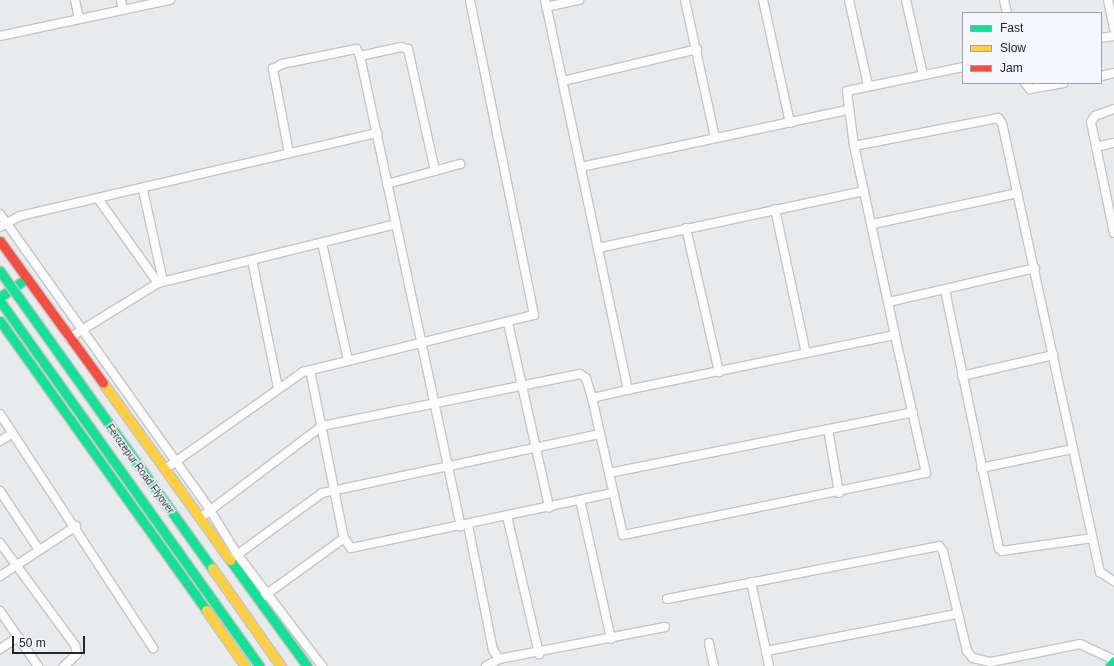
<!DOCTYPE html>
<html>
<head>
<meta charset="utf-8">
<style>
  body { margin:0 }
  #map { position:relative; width:1114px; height:666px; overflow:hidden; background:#e8eaec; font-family:Arial,sans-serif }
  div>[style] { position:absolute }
  .roads { filter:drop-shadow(1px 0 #c4c5c7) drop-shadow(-1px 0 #c4c5c7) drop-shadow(0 1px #c4c5c7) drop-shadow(0 -1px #c4c5c7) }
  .street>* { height:8px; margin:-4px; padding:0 4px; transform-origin:4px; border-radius:4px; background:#fcfcfc }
  .fast>* { height:9px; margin:-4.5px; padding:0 4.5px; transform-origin:4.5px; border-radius:4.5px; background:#16e098 }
  .slow>* { height:9px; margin:-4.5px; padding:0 4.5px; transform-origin:4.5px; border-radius:4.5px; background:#ffcf43 }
  .jam>* { height:9px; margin:-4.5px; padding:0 4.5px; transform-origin:4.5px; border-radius:4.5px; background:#f24e42 }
  .bridges { filter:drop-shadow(1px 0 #c4c5c7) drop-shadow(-1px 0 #c4c5c7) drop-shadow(0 1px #c4c5c7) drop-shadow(0 -1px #c4c5c7) }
  .fast-bridge>* { height:9px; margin:-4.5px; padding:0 4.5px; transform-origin:4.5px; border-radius:4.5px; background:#16e098 }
  .slow-bridge>* { height:9px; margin:-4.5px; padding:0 4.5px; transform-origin:4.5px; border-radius:4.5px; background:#ffcf43 }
  span { translate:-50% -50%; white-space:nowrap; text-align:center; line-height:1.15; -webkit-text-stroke:3px #f3f6fc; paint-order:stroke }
  .street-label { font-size:10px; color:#262729 }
  .legend { position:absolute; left:962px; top:12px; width:140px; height:72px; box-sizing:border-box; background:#f3f6fc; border:1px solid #a1a3a8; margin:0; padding:5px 7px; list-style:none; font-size:12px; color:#262729 }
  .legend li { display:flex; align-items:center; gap:8px; height:20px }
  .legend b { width:20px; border:1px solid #a1a3a8 }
  .scale { position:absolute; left:12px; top:636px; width:73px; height:18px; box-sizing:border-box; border:2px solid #262729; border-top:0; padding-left:5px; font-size:12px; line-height:14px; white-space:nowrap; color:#262729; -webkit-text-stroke:3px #f3f6fc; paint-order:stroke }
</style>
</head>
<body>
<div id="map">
  <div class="roads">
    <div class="street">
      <i style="left:75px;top:0;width:19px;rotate:78deg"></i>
      <i style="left:121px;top:0;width:10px;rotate:79deg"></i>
      <i style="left:685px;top:0;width:141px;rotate:77.7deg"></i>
      <i style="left:763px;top:0;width:126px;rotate:77.6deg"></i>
      <i style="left:849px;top:0;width:87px;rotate:77.4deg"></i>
      <i style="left:906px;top:0;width:77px;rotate:77.2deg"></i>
      <i style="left:1004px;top:0;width:13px;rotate:77deg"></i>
      <i style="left:1108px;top:0;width:29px;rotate:78deg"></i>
      <i style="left:546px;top:7px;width:34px;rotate:-12deg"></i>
      <i style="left:0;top:36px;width:174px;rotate:-12deg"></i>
      <i style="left:1101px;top:38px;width:13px;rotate:-9deg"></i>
      <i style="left:360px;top:56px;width:42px;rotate:-12.4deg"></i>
      <i style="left:401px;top:47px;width:7px;rotate:16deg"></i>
      <i style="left:408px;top:49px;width:125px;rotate:77.5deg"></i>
      <i style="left:1101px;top:76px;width:13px;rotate:-13deg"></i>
      <i style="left:563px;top:81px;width:138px;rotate:-13.4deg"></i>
      <i style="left:1025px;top:83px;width:8px;rotate:50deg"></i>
      <i style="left:1030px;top:89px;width:34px;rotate:-10deg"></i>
      <i style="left:1114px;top:109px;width:20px;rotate:160deg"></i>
      <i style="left:1095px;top:116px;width:7px;rotate:124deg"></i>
      <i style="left:1091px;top:122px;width:113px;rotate:78.3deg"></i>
      <i style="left:854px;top:146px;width:55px;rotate:-97.3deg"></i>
      <i style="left:847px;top:91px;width:118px;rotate:-11.7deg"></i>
      <i style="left:1096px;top:147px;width:18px;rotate:-13deg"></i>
      <i style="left:289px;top:153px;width:86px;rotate:-100.8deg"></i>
      <i style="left:273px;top:69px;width:10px;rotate:-29deg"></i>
      <i style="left:282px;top:64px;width:76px;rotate:-11.5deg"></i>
      <i style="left:356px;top:49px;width:8px;rotate:60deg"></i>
      <i style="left:360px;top:56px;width:481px;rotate:77.9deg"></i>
      <i style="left:581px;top:167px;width:272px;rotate:-12.1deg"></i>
      <i style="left:387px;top:184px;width:76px;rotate:-15.3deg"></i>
      <i style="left:143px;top:190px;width:93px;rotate:77.6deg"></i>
      <i style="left:99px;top:200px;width:102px;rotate:54.6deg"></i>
      <i style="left:775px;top:209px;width:147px;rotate:77.9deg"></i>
      <i style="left:0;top:214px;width:363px;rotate:54.6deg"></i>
      <i style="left:210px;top:510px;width:52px;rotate:58.5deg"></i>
      <i style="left:237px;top:554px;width:141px;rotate:52.8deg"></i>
      <i style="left:873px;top:224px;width:148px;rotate:-12.1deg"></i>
      <i style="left:0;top:227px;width:23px;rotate:-29deg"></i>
      <i style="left:20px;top:216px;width:367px;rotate:-13.1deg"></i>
      <i style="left:686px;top:228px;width:148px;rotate:77.1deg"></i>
      <i style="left:322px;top:243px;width:120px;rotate:77.5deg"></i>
      <i style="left:598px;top:248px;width:272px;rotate:-12.1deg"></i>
      <i style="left:252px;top:260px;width:131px;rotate:78.5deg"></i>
      <i style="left:945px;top:290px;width:264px;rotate:78.2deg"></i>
      <i style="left:999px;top:548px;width:4px;rotate:45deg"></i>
      <i style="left:1002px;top:551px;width:91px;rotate:-8.2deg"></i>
      <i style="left:889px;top:302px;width:150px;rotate:-13.1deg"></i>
      <i style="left:508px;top:323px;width:189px;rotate:77.4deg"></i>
      <i style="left:895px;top:335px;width:193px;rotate:-102.2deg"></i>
      <i style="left:854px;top:146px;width:147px;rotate:-11deg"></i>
      <i style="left:998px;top:118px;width:6px;rotate:51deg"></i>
      <i style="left:1002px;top:123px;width:460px;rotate:77.7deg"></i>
      <i style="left:1100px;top:572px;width:17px;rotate:33deg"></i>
      <i style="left:69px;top:338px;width:105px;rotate:-31.7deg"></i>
      <i style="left:158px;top:283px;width:245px;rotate:-13.9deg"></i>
      <i style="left:310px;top:370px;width:171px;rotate:78.6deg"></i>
      <i style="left:344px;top:538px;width:12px;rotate:55deg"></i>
      <i style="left:351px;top:548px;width:268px;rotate:-11.9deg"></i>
      <i style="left:962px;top:376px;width:94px;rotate:-12.9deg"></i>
      <i style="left:592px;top:398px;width:37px;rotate:-13deg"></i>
      <i style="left:0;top:414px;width:280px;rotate:56.8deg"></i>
      <i style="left:828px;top:429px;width:65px;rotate:80.2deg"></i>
      <i style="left:0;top:441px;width:15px;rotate:-32deg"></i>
      <i style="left:981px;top:468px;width:94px;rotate:-11.7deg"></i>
      <i style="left:165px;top:469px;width:169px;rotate:-35.1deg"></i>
      <i style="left:303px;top:372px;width:238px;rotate:-13.9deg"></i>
      <i style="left:534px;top:315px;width:321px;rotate:-101.5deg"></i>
      <i style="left:609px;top:473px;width:310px;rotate:-11.3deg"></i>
      <i style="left:0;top:491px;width:71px;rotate:56.5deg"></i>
      <i style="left:580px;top:500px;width:142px;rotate:77.4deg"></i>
      <i style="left:507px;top:516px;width:142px;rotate:76.9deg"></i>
      <i style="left:200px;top:518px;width:153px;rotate:-37deg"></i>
      <i style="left:322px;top:426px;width:263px;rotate:-11.4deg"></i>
      <i style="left:580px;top:374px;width:7px;rotate:34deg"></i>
      <i style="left:586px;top:378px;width:21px;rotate:73deg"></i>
      <i style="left:592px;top:398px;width:140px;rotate:77.2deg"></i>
      <i style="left:623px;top:535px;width:309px;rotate:-11.6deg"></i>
      <i style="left:926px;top:473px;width:141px;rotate:-102.7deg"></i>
      <i style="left:895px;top:335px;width:273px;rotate:168.4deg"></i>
      <i style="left:628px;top:390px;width:399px;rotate:-102deg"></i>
      <i style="left:468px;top:525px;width:127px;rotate:78.7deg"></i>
      <i style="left:493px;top:650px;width:11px;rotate:56deg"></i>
      <i style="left:499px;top:659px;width:169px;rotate:-10.9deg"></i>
      <i style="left:0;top:543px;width:127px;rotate:53.7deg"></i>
      <i style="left:75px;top:645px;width:9px;rotate:77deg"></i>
      <i style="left:77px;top:654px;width:18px;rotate:137deg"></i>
      <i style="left:234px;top:557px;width:109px;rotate:-36deg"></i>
      <i style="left:322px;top:493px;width:284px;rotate:-12deg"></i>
      <i style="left:0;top:576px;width:91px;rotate:-33.3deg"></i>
      <i style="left:751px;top:582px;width:71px;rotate:77.7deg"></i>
      <i style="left:766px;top:651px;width:194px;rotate:-11deg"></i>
      <i style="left:264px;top:596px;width:99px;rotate:-35.9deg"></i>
      <i style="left:667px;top:599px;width:277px;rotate:-11deg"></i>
      <i style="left:939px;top:546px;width:6px;rotate:51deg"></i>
      <i style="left:943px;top:551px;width:103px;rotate:76.5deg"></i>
      <i style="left:967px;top:651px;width:9px;rotate:49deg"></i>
      <i style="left:973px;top:658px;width:18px;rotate:13deg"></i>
      <i style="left:991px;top:662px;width:91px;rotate:-11.4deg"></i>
      <i style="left:1080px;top:644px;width:38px;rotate:25deg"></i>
      <i style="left:0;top:611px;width:67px;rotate:55.4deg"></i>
      <i style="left:709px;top:643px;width:24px;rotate:78deg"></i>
      <i style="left:0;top:649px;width:22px;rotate:-34deg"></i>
      <i style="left:766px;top:651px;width:15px;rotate:79deg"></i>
      <i style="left:486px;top:666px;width:15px;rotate:-28deg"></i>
    </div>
    <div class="fast">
      <i style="left:0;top:297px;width:32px;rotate:-35deg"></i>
      <i style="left:0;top:301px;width:448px;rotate:54.6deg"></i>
      <i style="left:0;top:321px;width:355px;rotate:54.5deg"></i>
      <i style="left:230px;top:560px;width:131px;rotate:54deg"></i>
      <i style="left:1110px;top:666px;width:6px;rotate:-51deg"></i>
    </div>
    <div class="slow">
      <i style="left:103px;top:383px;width:218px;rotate:54.3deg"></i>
      <i style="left:206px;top:610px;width:68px;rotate:55.1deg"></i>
    </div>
    <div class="jam">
      <i style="left:0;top:241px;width:175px;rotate:54deg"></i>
    </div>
  </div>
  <div class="bridges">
    <div class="fast-bridge">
      <i style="left:0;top:271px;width:365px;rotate:54.5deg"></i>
    </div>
    <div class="slow-bridge">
      <i style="left:212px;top:568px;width:120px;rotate:54.9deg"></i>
    </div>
  </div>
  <div class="street-label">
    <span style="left:140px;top:469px;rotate:54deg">Ferozepur Road Flyover</span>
  </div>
  <ul class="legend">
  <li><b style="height:5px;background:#16e098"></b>Fast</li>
  <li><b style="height:5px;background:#ffcf43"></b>Slow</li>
  <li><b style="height:5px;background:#f24e42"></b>Jam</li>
  </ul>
  <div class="scale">50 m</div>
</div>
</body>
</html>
